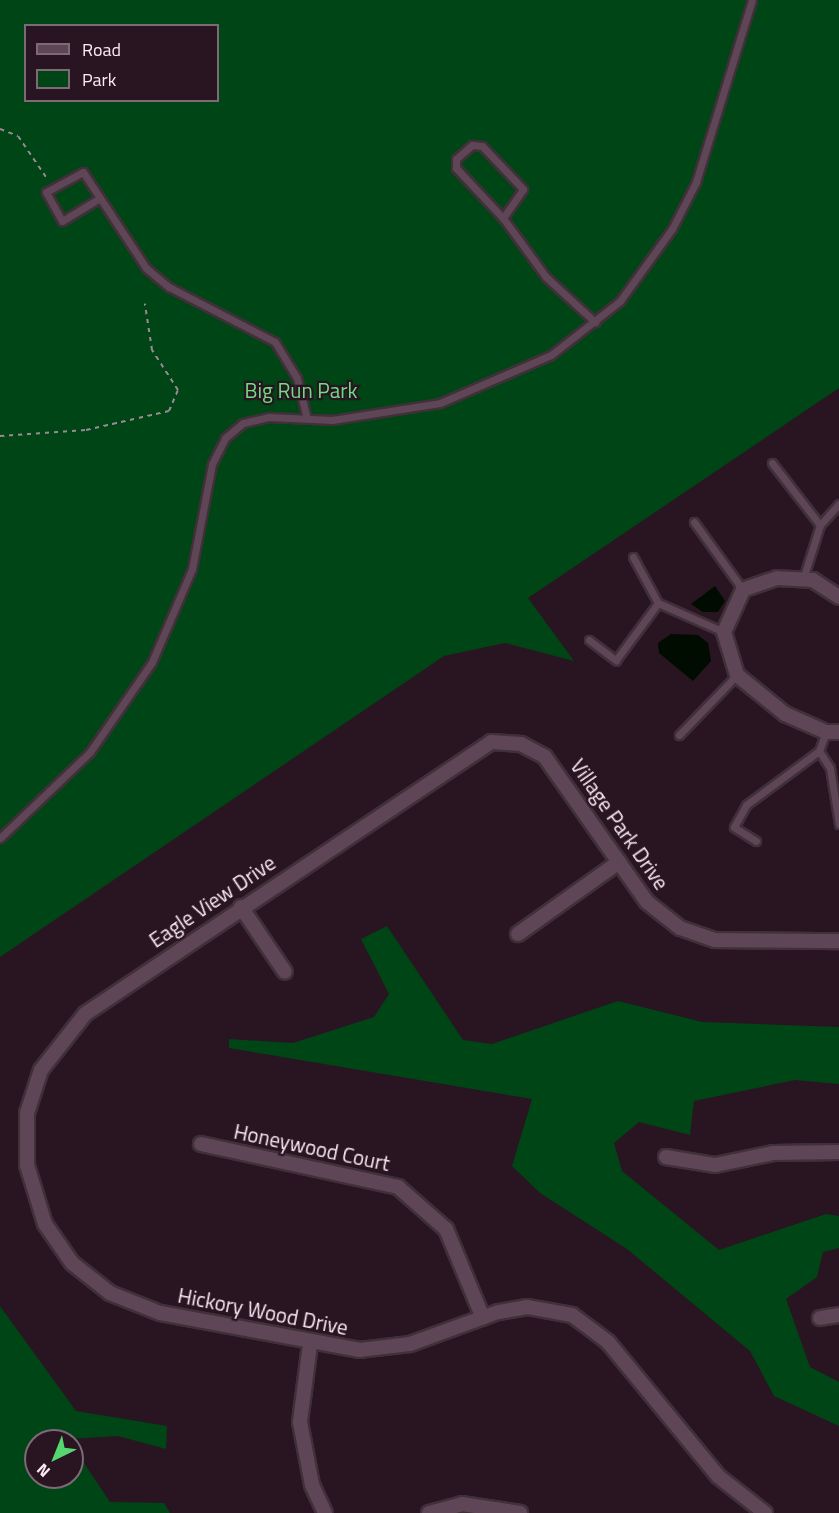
<!DOCTYPE html>
<html>
<head>
<meta charset="utf-8">
<style>
  body { margin:0 }
  #map { position:relative; width:839px; height:1513px; overflow:hidden; background:#291422; font-family:"Titillium Web",sans-serif }
  div>[style] { position:absolute }
  .green>* { inset:0; background:#004515 }
  .water>* { inset:0; background:#000c00 }
  .path>* { height:2px; margin-top:-1px; transform-origin:0; background:repeating-linear-gradient(90deg,#9c8995 0 4.5px,transparent 0 9px) }
  .roads { filter:drop-shadow(2px 0 #403039) drop-shadow(-2px 0 #403039) drop-shadow(0 2px #403039) drop-shadow(0 -2px #403039) }
  .lane>* { height:7px; margin:-3.5px; padding:0 3.5px; transform-origin:3.5px; border-radius:3.5px; background:#5f4656 }
  .street>* { height:14px; margin:-7px; padding:0 7px; transform-origin:7px; border-radius:7px; background:#5f4656 }
  span { translate:-50% -50%; white-space:nowrap; text-align:center; line-height:1.15; -webkit-text-stroke:4.5px #291422; paint-order:stroke }
  .park-label { font-size:21px; color:#72db84 }
  .street-label { font-size:21px; color:#faeaf3 }
  .legend { position:absolute; left:24px; top:24px; width:195px; height:78px; box-sizing:border-box; background:#291422; border:2px solid #7d6a76; margin:0; padding:8px 10px; list-style:none; font-size:18px; color:#faeaf3 }
  .legend li { display:flex; align-items:center; gap:12px; height:30px }
  .legend b { width:30px; border:2px solid #7d6a76 }
  .north { position:absolute; left:24px; top:1429px; width:60px; height:60px; box-sizing:border-box; background:#291422; border:2px solid #7d6a76; border-radius:50%; rotate:223deg; font-size:16px; font-weight:700; line-height:24px; text-align:center; color:#faeaf3 }
  .north::after { content:''; display:block; margin:auto; width:21px; height:27px; background:#56d671; clip-path:polygon(50% 0,100% 100%,50% 72%,0 100%) }
</style>
</head>
<body>
<div id="map">
  <div class="green">
    <i style="clip-path:polygon(evenodd,0 0,839px 0,839px 388px,528px 598px,574px 661px,505px 643px,444px 656px,0 957px,0 0,26px 26px,218px 26px,218px 100px,26px 100px,26px 26px)"></i>
    <i style="clip-path:polygon(387px 926px,463px 1040px,492px 1044px,618px 1001px,702px 1022px,839px 1027px,839px 1084px,795px 1080px,694px 1101px,690px 1135px,639px 1122px,614px 1143px,622px 1171px,719px 1250px,826px 1214px,839px 1216px,839px 1248px,823px 1252px,817px 1277px,786px 1299px,810px 1367px,839px 1382px,839px 1426px,774px 1396px,750px 1351px,627px 1249px,540px 1193px,512px 1166px,532px 1099px,229px 1048px,229px 1039px,293px 1043px,374px 1017px,389px 994px,361px 939px)"></i>
    <i style="clip-path:polygon(0 1306px,76px 1411px,167px 1426px,166px 1449px,118px 1436px,36px 1441px,36px 1477px,72px 1477px,72px 1445px,110px 1502px,164px 1503px,170px 1513px,0 1513px)"></i>
  </div>
  <div class="water">
    <i style="clip-path:polygon(715px 586px,725px 601px,718px 612px,703px 612px,691px 604px)"></i>
    <i style="clip-path:polygon(671px 634px,698px 635px,708px 643px,711px 661px,693px 681px,659px 653px,658px 643px)"></i>
  </div>
  <div class="path">
    <i style="left:0;top:129px;width:19px;rotate:21deg"></i>
    <i style="left:18px;top:136px;width:53px;rotate:55.7deg"></i>
    <i style="left:0;top:436px;width:86px;rotate:-4deg"></i>
    <i style="left:86px;top:430px;width:85px;rotate:-12.9deg"></i>
    <i style="left:169px;top:411px;width:23px;rotate:-67deg"></i>
    <i style="left:178px;top:390px;width:48px;rotate:-123deg"></i>
    <i style="left:152px;top:350px;width:47px;rotate:-98.7deg"></i>
  </div>
  <div class="roads">
    <div class="lane">
      <i style="left:100px;top:198px;width:44px;rotate:148.8deg"></i>
      <i style="left:62px;top:221px;width:33px;rotate:-119deg"></i>
      <i style="left:46px;top:192px;width:42px;rotate:-28.4deg"></i>
      <i style="left:83px;top:172px;width:115px;rotate:56.7deg"></i>
      <i style="left:146px;top:268px;width:30px;rotate:40deg"></i>
      <i style="left:169px;top:287px;width:119px;rotate:27.4deg"></i>
      <i style="left:275px;top:342px;width:42px;rotate:58.6deg"></i>
      <i style="left:297px;top:378px;width:42px;rotate:76.3deg"></i>
      <i style="left:503px;top:218px;width:35px;rotate:-55deg"></i>
      <i style="left:523px;top:189px;width:59px;rotate:-133.6deg"></i>
      <i style="left:482px;top:146px;width:10px;rotate:-174deg"></i>
      <i style="left:472px;top:145px;width:21px;rotate:139deg"></i>
      <i style="left:456px;top:159px;width:9px;rotate:90deg"></i>
      <i style="left:456px;top:168px;width:69px;rotate:46.8deg"></i>
      <i style="left:503px;top:218px;width:73px;rotate:53.9deg"></i>
      <i style="left:546px;top:277px;width:67px;rotate:42.6deg"></i>
      <i style="left:772px;top:463px;width:78px;rotate:52.3deg"></i>
      <i style="left:694px;top:522px;width:84px;rotate:54.2deg"></i>
      <i style="left:633px;top:557px;width:52px;rotate:61.5deg"></i>
      <i style="left:658px;top:603px;width:72px;rotate:23.7deg"></i>
      <i style="left:803px;top:579px;width:57px;rotate:-72.5deg"></i>
      <i style="left:820px;top:525px;width:28px;rotate:-48deg"></i>
      <i style="left:589px;top:640px;width:34px;rotate:37deg"></i>
      <i style="left:616px;top:660px;width:71px;rotate:-53.6deg"></i>
      <i style="left:679px;top:735px;width:83px;rotate:-46deg"></i>
      <i style="left:819px;top:751px;width:20px;rotate:57deg"></i>
      <i style="left:830px;top:768px;width:57px;rotate:80.9deg"></i>
      <i style="left:0;top:838px;width:124px;rotate:-43.7deg"></i>
      <i style="left:90px;top:752px;width:109px;rotate:-55.4deg"></i>
      <i style="left:152px;top:662px;width:101px;rotate:-66.7deg"></i>
      <i style="left:192px;top:569px;width:107px;rotate:-79.2deg"></i>
      <i style="left:212px;top:464px;width:29px;rotate:-63deg"></i>
      <i style="left:225px;top:438px;width:23px;rotate:-40deg"></i>
      <i style="left:243px;top:423px;width:27px;rotate:-13deg"></i>
      <i style="left:269px;top:417px;width:63px;rotate:2.7deg"></i>
      <i style="left:332px;top:420px;width:109px;rotate:-8.9deg"></i>
      <i style="left:440px;top:403px;width:121px;rotate:-23.4deg"></i>
      <i style="left:551px;top:355px;width:88px;rotate:-38deg"></i>
      <i style="left:620px;top:301px;width:89px;rotate:-54.2deg"></i>
      <i style="left:672px;top:229px;width:53px;rotate:-62.9deg"></i>
      <i style="left:696px;top:182px;width:190px;rotate:-72.9deg"></i>
      <i style="left:756px;top:841px;width:26px;rotate:-148deg"></i>
      <i style="left:734px;top:827px;width:25px;rotate:-61deg"></i>
      <i style="left:746px;top:805px;width:91px;rotate:-36.5deg"></i>
      <i style="left:819px;top:751px;width:20px;rotate:-70deg"></i>
    </div>
    <div class="street">
      <i style="left:839px;top:597px;width:31px;rotate:-147deg"></i>
      <i style="left:813px;top:580px;width:36px;rotate:-177deg"></i>
      <i style="left:777px;top:578px;width:36px;rotate:161deg"></i>
      <i style="left:743px;top:590px;width:46px;rotate:114.3deg"></i>
      <i style="left:724px;top:632px;width:45px;rotate:73.2deg"></i>
      <i style="left:737px;top:675px;width:62px;rotate:39.1deg"></i>
      <i style="left:785px;top:714px;width:45px;rotate:23.7deg"></i>
      <i style="left:826px;top:732px;width:13px"></i>
      <i style="left:241px;top:907px;width:78px;rotate:55.9deg"></i>
      <i style="left:518px;top:934px;width:124px;rotate:-35.5deg"></i>
      <i style="left:201px;top:1144px;width:202px;rotate:12.3deg"></i>
      <i style="left:398px;top:1187px;width:64px;rotate:41.2deg"></i>
      <i style="left:446px;top:1229px;width:96px;rotate:67.4deg"></i>
      <i style="left:666px;top:1157px;width:50px;rotate:9.3deg"></i>
      <i style="left:715px;top:1165px;width:59px;rotate:-11.7deg"></i>
      <i style="left:773px;top:1153px;width:66px;rotate:-0.9deg"></i>
      <i style="left:820px;top:1318px;width:19px;rotate:-9deg"></i>
      <i style="left:310px;top:1344px;width:79px;rotate:97.3deg"></i>
      <i style="left:300px;top:1422px;width:64px;rotate:79.2deg"></i>
      <i style="left:312px;top:1485px;width:31px;rotate:65deg"></i>
      <i style="left:429px;top:1513px;width:34px;rotate:-15deg"></i>
      <i style="left:462px;top:1504px;width:59px;rotate:8.8deg"></i>
      <i style="left:765px;top:1513px;width:60px;rotate:-141.8deg"></i>
      <i style="left:718px;top:1476px;width:173px;rotate:-129.4deg"></i>
      <i style="left:608px;top:1342px;width:45px;rotate:-143.1deg"></i>
      <i style="left:572px;top:1315px;width:46px;rotate:-169.9deg"></i>
      <i style="left:527px;top:1307px;width:29px;rotate:170deg"></i>
      <i style="left:498px;top:1312px;width:94px;rotate:160deg"></i>
      <i style="left:410px;top:1344px;width:50px;rotate:173.2deg"></i>
      <i style="left:360px;top:1350px;width:203px;rotate:-169.5deg"></i>
      <i style="left:160px;top:1313px;width:54px;rotate:-158.2deg"></i>
      <i style="left:110px;top:1293px;width:48px;rotate:-141.7deg"></i>
      <i style="left:72px;top:1263px;width:47px;rotate:-124.7deg"></i>
      <i style="left:45px;top:1224px;width:62px;rotate:-107deg"></i>
      <i style="left:27px;top:1165px;width:52px;rotate:-90deg"></i>
      <i style="left:27px;top:1113px;width:45px;rotate:-72deg"></i>
      <i style="left:41px;top:1070px;width:71px;rotate:-51.8deg"></i>
      <i style="left:85px;top:1014px;width:489px;rotate:-33.8deg"></i>
      <i style="left:491px;top:742px;width:30px;rotate:4deg"></i>
      <i style="left:521px;top:744px;width:27px;rotate:28deg"></i>
      <i style="left:545px;top:757px;width:177px;rotate:54.9deg"></i>
      <i style="left:647px;top:902px;width:42px;rotate:38.2deg"></i>
      <i style="left:680px;top:928px;width:37px;rotate:19deg"></i>
      <i style="left:715px;top:940px;width:124px;rotate:0.5deg"></i>
    </div>
  </div>
  <div class="park-label">
    <span style="left:301px;top:390px">Big Run Park</span>
  </div>
  <div class="street-label">
    <span style="left:620px;top:824px;rotate:55deg">Village Park Drive</span>
    <span style="left:212px;top:901px;rotate:-34deg">Eagle View Drive</span>
    <span style="left:312px;top:1147px;rotate:12deg">Honeywood Court</span>
    <span style="left:263px;top:1311px;rotate:11deg">Hickory Wood Drive</span>
  </div>
  <ul class="legend">
  <li><b style="height:8px;background:#5f4656"></b>Road</li>
  <li><b style="height:16px;background:#004515"></b>Park</li>
  </ul>
  <div class="north">N</div>
</div>
</body>
</html>
